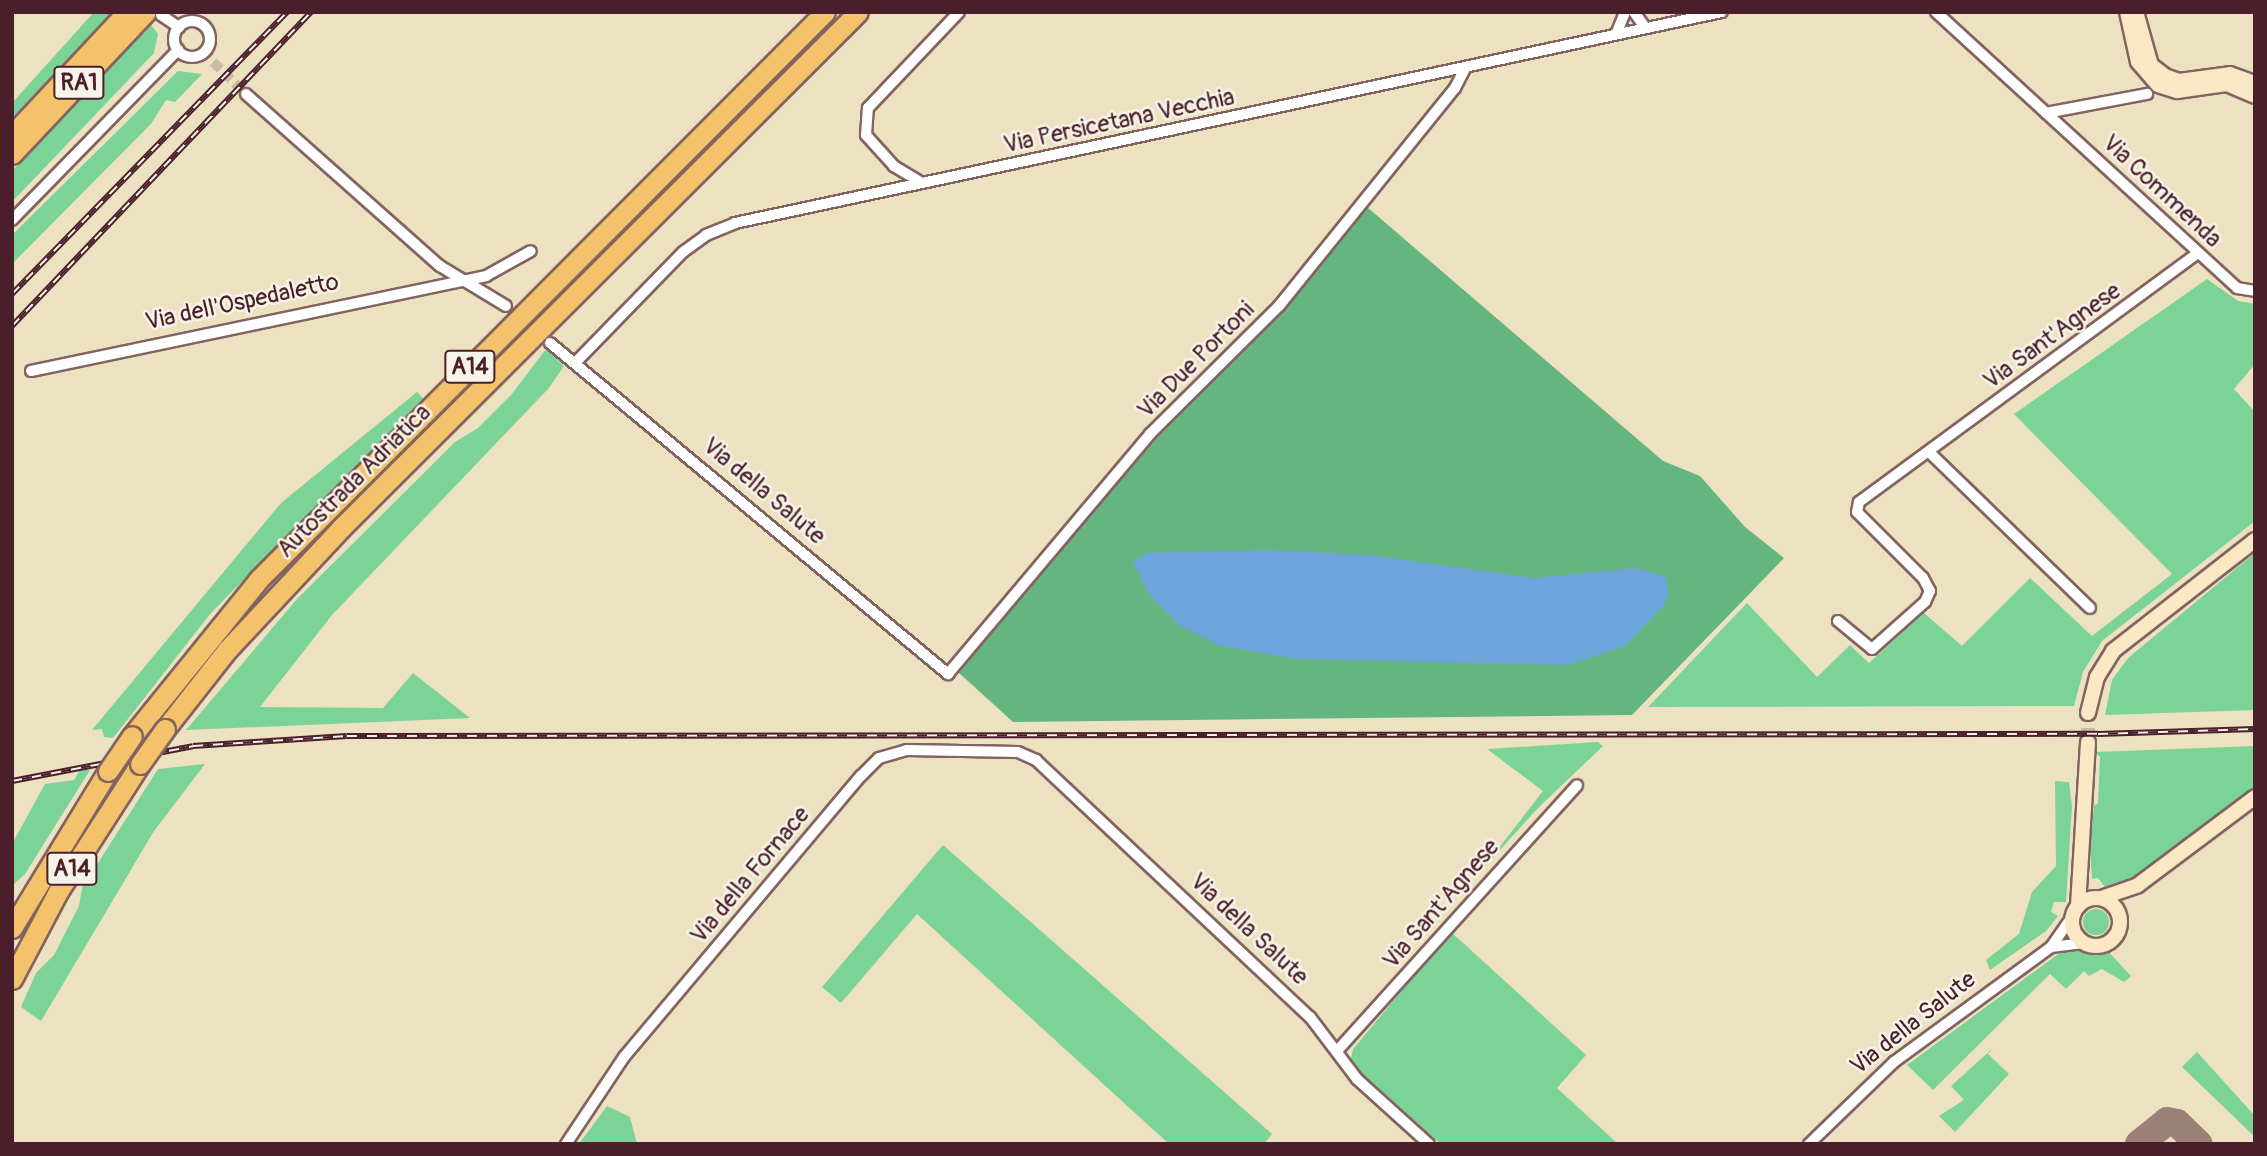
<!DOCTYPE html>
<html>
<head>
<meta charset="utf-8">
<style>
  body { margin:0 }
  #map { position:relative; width:2267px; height:1156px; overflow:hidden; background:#ece2c2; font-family:Pangolin,sans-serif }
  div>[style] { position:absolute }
  .green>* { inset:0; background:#7cd397 }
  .round { border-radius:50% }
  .forest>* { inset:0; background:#65b580 }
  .water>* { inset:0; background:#6da4db }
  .taxiway>* { height:28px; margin:-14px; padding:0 14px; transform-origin:14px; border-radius:14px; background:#9b8076 }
  .street-tunnel>* { height:10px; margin-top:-5px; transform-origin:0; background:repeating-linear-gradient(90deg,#ccbba4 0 10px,transparent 0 15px) }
  .secondary-tunnel>* { height:14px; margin-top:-7px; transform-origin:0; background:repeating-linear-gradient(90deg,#ccbba4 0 14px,transparent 0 21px) }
  .roads { filter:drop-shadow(2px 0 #836360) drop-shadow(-2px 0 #836360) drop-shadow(0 2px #836360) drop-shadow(0 -2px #836360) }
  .street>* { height:10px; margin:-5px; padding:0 5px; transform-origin:5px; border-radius:5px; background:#fff }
  .street>.ring { margin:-5px; padding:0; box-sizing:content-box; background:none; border:10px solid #fff; border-radius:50% }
  .secondary>* { height:14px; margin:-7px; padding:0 7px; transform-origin:7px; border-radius:7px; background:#fae7c3 }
  .secondary>.ring { margin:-7px; padding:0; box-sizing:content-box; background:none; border:14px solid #fae7c3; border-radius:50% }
  .highway>* { height:19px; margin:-9.5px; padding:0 9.5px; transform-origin:9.5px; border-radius:9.5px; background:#f3c26a }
  .rail>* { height:6px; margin-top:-3px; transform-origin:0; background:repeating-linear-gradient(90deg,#f7f3e8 0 10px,#4a1f2b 0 20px); box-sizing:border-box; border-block:2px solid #4a1f2b }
  .bridges { filter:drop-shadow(2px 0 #836360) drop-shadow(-2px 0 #836360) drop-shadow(0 2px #836360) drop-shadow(0 -2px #836360) }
  .highway-bridge>* { height:19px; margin:-9.5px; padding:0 9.5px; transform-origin:9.5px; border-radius:9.5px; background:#f3c26a }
  span { translate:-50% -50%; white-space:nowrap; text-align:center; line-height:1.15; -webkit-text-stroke:5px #f7f3e8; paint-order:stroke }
  .shield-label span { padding:2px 5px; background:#f7f3e8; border:2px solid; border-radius:5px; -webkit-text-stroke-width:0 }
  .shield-label { font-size:23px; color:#4a1f2b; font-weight:700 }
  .street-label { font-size:24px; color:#4a1f2b }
  .frame { position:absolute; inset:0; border:14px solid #4a1f2b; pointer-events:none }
</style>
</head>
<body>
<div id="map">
  <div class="green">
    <i style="clip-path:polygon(94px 12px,112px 12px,12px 118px,12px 103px)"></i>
    <i style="clip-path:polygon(151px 25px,158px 34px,154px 53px,12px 202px,12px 171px)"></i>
    <i style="clip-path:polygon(178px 71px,202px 74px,175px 102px,166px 100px,151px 124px,12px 264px,12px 235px)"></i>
    <i style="clip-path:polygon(2207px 279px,2238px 301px,2255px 304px,2255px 364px,2234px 389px,2255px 412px,2255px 521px,2102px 641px,2083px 672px,2074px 706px,1648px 707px,1747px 603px,1817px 677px,1850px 645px,1869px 663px,1924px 613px,1962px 646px,2030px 578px,2092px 636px,2172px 574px,2014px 414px)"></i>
    <i style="clip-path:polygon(546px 349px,564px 366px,548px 389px,332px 615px,260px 707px,383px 708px,413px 673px,470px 718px,186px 730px,297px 599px,455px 442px,478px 428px,511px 395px)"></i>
    <i style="clip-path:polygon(417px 392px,423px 398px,211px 613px,113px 738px,104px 737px,102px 729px,92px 730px,281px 503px)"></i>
    <i style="clip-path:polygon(2255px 553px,2255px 710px,2105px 715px,2112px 680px,2128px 658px)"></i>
    <i style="clip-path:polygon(1598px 742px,1603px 746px,1537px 809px,1481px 871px,1543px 791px,1487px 749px)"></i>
    <i style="clip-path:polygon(2255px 746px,2255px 787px,2121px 888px,2117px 884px,2106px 888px,2098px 878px,2092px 879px,2090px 848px,2094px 806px,2098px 803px,2100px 757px,2095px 752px)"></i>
    <i style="clip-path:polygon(205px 764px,154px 831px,41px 1021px,21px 1007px,36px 973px,54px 955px,79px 906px,82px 888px,158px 769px)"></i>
    <i style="clip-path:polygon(80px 770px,90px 770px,25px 874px,12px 886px,12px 844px,45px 784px,74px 780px)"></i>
    <i style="clip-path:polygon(2055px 781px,2069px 782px,2072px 806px,2066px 902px,2054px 902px,2051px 912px,2058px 916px,2046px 931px,1990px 970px,1986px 960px,2019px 934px,2032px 892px,2056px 866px)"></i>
    <i style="clip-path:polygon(943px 845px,1272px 1134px,1264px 1144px,1169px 1144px,917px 914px,841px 1003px,822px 987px)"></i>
    <i class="round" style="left:2083px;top:909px;width:26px;height:26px"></i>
    <i style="clip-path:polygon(1451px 932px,1586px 1055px,1557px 1088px,1618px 1144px,1441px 1144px,1357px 1069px,1351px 1059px,1353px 1049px)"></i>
    <i style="clip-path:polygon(2069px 946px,2107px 950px,2131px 976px,2124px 982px,2102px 969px,2089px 976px,2084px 971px,2066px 989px,2050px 974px,1933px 1090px,1907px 1065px)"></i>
    <i style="clip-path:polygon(1993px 1048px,1988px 1054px,2009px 1074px,1955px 1132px,1939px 1116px,1964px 1100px,1951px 1086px)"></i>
    <i style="clip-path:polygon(2197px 1052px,2255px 1116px,2255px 1137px,2182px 1067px)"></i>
    <i style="clip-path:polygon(607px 1106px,630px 1117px,637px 1144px,579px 1144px)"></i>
  </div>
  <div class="forest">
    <i style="clip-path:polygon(1367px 207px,1663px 461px,1700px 476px,1745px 527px,1784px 558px,1632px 715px,1013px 722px,958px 672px,1153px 442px,1281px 310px)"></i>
  </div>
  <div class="water">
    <i style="clip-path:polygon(1270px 550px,1368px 555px,1534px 578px,1637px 568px,1665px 577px,1669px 593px,1664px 605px,1626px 645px,1568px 665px,1299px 659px,1221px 646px,1179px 625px,1147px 592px,1133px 561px,1148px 553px)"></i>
  </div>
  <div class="taxiway">
    <i style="left:2139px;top:1144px;width:36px;rotate:-39deg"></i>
    <i style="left:2167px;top:1121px;width:10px;rotate:11deg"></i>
    <i style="left:2177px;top:1123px;width:30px;rotate:44deg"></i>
  </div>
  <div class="street-tunnel">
    <i style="left:213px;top:62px;width:46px;rotate:44.1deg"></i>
    <i style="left:506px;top:306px;width:57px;rotate:40.1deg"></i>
  </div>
  <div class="secondary-tunnel">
    <i style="left:2088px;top:742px;width:29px;rotate:-90deg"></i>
  </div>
  <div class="roads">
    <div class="street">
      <i style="left:1634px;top:12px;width:17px;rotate:54deg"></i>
      <i style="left:1936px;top:12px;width:408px;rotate:42.5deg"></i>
      <i style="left:2237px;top:288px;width:18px;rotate:9deg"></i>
      <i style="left:161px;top:15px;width:22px;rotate:34deg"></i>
      <i class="ring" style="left:174px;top:21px;width:26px;height:26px"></i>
      <i style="left:1617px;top:32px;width:22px;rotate:-68deg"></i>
      <i style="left:246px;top:94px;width:259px;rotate:41.6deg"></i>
      <i style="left:440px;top:266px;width:77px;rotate:31.2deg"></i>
      <i style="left:2046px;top:113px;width:103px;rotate:-10.7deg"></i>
      <i style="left:922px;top:183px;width:33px;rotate:-149deg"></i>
      <i style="left:894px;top:166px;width:42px;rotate:-132.1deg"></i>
      <i style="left:866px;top:135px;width:27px;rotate:-86deg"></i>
      <i style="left:868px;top:108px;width:132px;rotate:-46.5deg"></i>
      <i style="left:12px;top:220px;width:238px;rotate:-45.7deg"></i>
      <i style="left:550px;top:343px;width:518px;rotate:39.75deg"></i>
      <i style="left:948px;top:674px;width:314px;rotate:-49.9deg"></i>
      <i style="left:1150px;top:434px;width:182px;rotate:-44.8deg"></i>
      <i style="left:1279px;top:306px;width:280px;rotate:-51.1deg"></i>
      <i style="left:1455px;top:88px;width:22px;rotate:-63deg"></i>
      <i style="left:575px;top:363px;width:155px;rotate:-45.8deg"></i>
      <i style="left:683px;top:252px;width:29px;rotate:-36deg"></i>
      <i style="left:706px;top:235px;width:31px;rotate:-22deg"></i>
      <i style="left:735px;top:223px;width:1009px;rotate:-12.07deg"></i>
      <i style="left:31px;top:371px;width:441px;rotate:-11.8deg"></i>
      <i style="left:463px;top:281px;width:24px;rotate:-12deg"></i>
      <i style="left:486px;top:276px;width:51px;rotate:-29.1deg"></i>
      <i style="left:1929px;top:452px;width:224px;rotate:44.1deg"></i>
      <i style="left:1838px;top:621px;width:44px;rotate:39.5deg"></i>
      <i style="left:1872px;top:649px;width:71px;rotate:-41.6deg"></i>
      <i style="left:1925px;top:602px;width:12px;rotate:-66deg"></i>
      <i style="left:1930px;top:591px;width:15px;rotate:-118deg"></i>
      <i style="left:1923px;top:578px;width:93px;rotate:-135deg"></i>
      <i style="left:1857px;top:512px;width:10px;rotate:-79deg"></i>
      <i style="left:1859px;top:502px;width:421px;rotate:-36.3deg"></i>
      <i style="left:2051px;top:947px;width:34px;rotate:-7deg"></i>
      <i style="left:1337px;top:1051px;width:358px;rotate:-47.9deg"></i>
      <i style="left:566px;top:1144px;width:105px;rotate:-56.3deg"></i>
      <i style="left:624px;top:1057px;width:368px;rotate:-49.9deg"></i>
      <i style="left:861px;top:776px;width:25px;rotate:-45deg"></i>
      <i style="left:879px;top:758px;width:29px;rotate:-16deg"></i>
      <i style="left:907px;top:750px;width:111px;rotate:1deg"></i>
      <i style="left:1018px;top:752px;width:20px;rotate:24deg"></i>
      <i style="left:1036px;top:760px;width:376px;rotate:43.2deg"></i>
      <i style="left:1310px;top:1017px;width:78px;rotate:52.8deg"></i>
      <i style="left:1357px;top:1079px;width:97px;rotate:42.1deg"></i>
      <i style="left:1809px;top:1144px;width:118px;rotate:-44deg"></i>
      <i style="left:1894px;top:1062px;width:195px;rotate:-36.2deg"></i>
      <i style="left:2051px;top:947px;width:37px;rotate:-55deg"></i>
    </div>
    <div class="secondary">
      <i style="left:2127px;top:12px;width:51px;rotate:77.6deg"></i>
      <i style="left:2138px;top:62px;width:30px;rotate:49deg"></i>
      <i style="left:2158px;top:85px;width:20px;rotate:18deg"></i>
      <i style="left:2177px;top:91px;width:50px;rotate:-8deg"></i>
      <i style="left:2227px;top:84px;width:30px;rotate:23deg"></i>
      <i style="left:2136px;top:12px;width:55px;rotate:74.2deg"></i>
      <i style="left:2151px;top:65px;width:18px;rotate:38deg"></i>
      <i style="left:2165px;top:76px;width:15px;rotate:20deg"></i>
      <i style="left:2179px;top:81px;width:51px;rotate:-7.8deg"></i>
      <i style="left:2230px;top:74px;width:27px;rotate:20deg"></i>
      <i style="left:2088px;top:713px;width:37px;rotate:-76deg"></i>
      <i style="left:2097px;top:677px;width:31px;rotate:-58deg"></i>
      <i style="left:2113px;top:651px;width:180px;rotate:-38deg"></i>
      <i style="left:2101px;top:898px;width:39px;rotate:-19deg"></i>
      <i style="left:2138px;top:885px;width:146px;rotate:-36.9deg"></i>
      <i class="ring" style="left:2072px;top:898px;width:34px;height:34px"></i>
      <i style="left:2078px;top:906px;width:164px;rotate:-86.5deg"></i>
    </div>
    <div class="highway">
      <i style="left:12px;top:135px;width:168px;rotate:-46.9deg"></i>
      <i style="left:12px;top:154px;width:195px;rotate:-46.7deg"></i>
      <i style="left:165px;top:729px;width:100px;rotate:-51.9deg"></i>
      <i style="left:227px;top:650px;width:167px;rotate:-46.9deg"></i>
      <i style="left:341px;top:528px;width:730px;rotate:-44.94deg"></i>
      <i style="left:132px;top:736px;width:202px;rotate:-51deg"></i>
      <i style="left:259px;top:579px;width:801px;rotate:-45.05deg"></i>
      <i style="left:12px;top:928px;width:184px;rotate:-58.6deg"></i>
      <i style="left:12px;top:979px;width:101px;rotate:-62.2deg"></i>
      <i style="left:59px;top:890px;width:150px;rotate:-57.3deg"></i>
    </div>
  </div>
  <div class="rail">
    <i style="left:12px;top:294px;width:394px;rotate:-45.7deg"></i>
    <i style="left:12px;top:326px;width:434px;rotate:-46.4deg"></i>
    <i style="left:12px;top:781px;width:184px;rotate:-10.9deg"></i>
    <i style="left:193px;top:746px;width:154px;rotate:-3.7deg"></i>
    <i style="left:347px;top:736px;width:1751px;rotate:-0.07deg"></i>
    <i style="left:2098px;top:734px;width:157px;rotate:-1.8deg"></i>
  </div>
  <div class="bridges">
    <div class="highway-bridge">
      <i style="left:140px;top:764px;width:43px;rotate:-54.5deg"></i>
      <i style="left:108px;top:771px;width:42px;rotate:-55.6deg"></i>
    </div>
  </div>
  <div class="shield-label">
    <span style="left:79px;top:83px">RA1</span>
    <span style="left:470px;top:367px">A14</span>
    <span style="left:72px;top:869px">A14</span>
  </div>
  <div class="street-label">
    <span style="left:1119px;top:121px;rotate:-12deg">Via Persicetana Vecchia</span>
    <span style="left:2162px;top:191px;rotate:43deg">Via Commenda</span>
    <span style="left:242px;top:302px;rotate:-12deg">Via dell'Ospedaletto</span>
    <span style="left:2052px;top:336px;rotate:-36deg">Via Sant'Agnese</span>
    <span style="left:1196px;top:360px;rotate:-45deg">Via Due Portoni</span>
    <span style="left:354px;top:481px;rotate:-45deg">Autostrada Adriatica</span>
    <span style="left:764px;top:491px;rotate:40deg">Via della Salute</span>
    <span style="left:750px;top:875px;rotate:-50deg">Via della Fornace</span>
    <span style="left:1441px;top:904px;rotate:-49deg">Via Sant'Agnese</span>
    <span style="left:1249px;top:929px;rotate:43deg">Via della Salute</span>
    <span style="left:1913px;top:1023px;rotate:-38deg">Via della Salute</span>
  </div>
  <div class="frame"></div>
</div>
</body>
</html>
